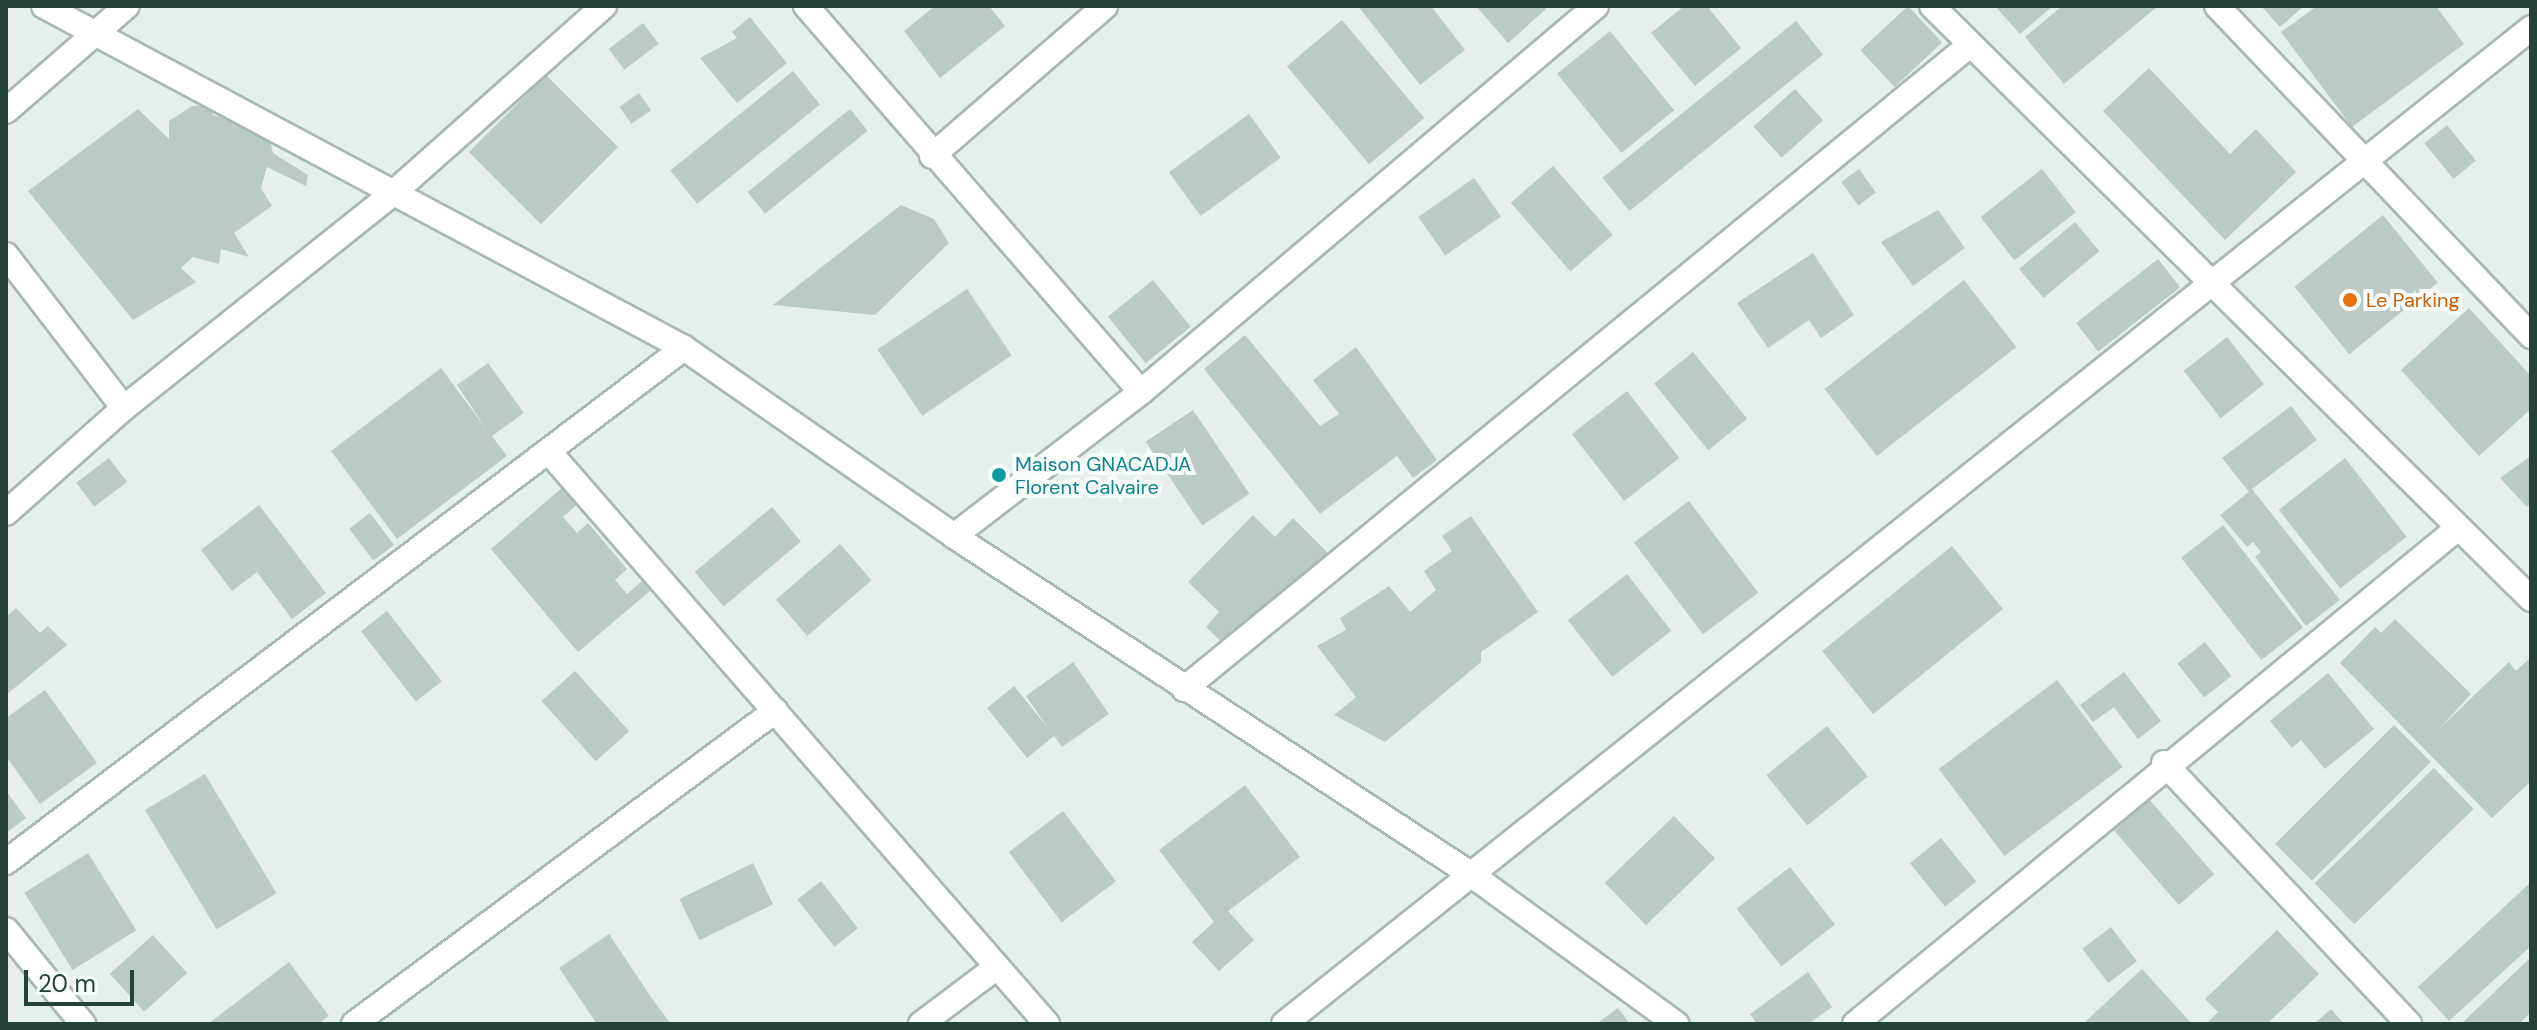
<!DOCTYPE html>
<html>
<head>
<meta charset="utf-8">
<style>
  body { margin:0 }
  #map { position:relative; width:2537px; height:1030px; overflow:hidden; background:#e6efeb; font-family:"DM Sans",sans-serif }
  div>[style] { position:absolute }
  .building>* { inset:0; background:#bbcac4; transform-origin:0 0 }
  .roads { filter:drop-shadow(2px 0 #a8b8b2) drop-shadow(-2px 0 #a8b8b2) drop-shadow(0 2px #a8b8b2) drop-shadow(0 -2px #a8b8b2) }
  .minor>* { height:24px; margin:-12px; padding:0 12px; transform-origin:12px; border-radius:12px; background:#fff }
  .dots>* { width:22px; height:22px; translate:-50% -50%; box-sizing:border-box; border:4px solid #f7fbf9; border-radius:50% }
  span { translate:-50% -50%; white-space:nowrap; text-align:center; line-height:1.15; -webkit-text-stroke:8px #f7fbf9; paint-order:stroke }
  .food-label { font-size:20px; color:#c56008 }
  .left { translate:0 -50%; text-align:left }
  .culture-label { font-size:20px; color:#0d838f }
  .frame { position:absolute; inset:0; border:8px solid #24423a; pointer-events:none }
  .scale { position:absolute; left:24px; top:970px; width:110px; height:36px; box-sizing:border-box; border:4px solid #24423a; border-top:0; padding-left:10px; font-size:24px; line-height:28px; white-space:nowrap; color:#24423a; -webkit-text-stroke:6px #f7fbf9; paint-order:stroke }
</style>
</head>
<body>
<div id="map">
  <div class="building">
    <i style="clip-path:polygon(935px 6px,989px 6px,1005px 26px,940px 78px,904px 31px)"></i>
    <i style="clip-path:polygon(1358px 6px,1431px 6px,1465px 50px,1420px 85px)"></i>
    <i style="clip-path:polygon(1476px 6px,1544px 6px,1546px 9px,1508px 43px)"></i>
    <i style="clip-path:polygon(1684px 6px,1707px 6px,1741px 48px,1695px 86px,1651px 33px)"></i>
    <i style="left:1908px;top:6px;width:50px;height:65px;rotate:47deg"></i>
    <i style="clip-path:polygon(1995px 6px,2053px 6px,2020px 34px)"></i>
    <i style="clip-path:polygon(2062px 6px,2158px 6px,2064px 84px,2025px 37px)"></i>
    <i style="clip-path:polygon(2261px 6px,2304px 6px,2280px 27px)"></i>
    <i style="clip-path:polygon(2317px 6px,2436px 6px,2464px 44px,2352px 127px,2281px 32px)"></i>
    <i style="clip-path:polygon(750px 17px,787px 63px,737px 103px,700px 58px,737px 38px,732px 32px)"></i>
    <i style="left:1342px;top:20px;width:128px;height:72px;rotate:50deg"></i>
    <i style="left:1796px;top:21px;width:43px;height:249px;rotate:51deg"></i>
    <i style="left:643px;top:23px;width:26px;height:43px;rotate:53deg"></i>
    <i style="left:1610px;top:31px;width:102px;height:68px;rotate:51deg"></i>
    <i style="clip-path:polygon(2149px 68px,2230px 154px,2256px 129px,2296px 172px,2225px 240px,2103px 111px)"></i>
    <i style="left:793px;top:71px;width:43px;height:158px;rotate:51deg"></i>
    <i style="left:546px;top:75px;width:102px;height:109px;rotate:45deg"></i>
    <i style="left:1795px;top:89px;width:42px;height:56px;rotate:48deg"></i>
    <i style="left:639px;top:93px;width:21px;height:24px;rotate:55deg"></i>
    <i style="clip-path:polygon(209px 105px,213px 115px,267px 129px,273px 153px,308px 175px,306px 186px,267px 167px,261px 188px,272px 206px,234px 233px,249px 257px,221px 249px,219px 264px,193px 257px,181px 268px,196px 282px,133px 320px,28px 191px,138px 109px,169px 139px,169px 121px,192px 106px)"></i>
    <i style="left:850px;top:109px;width:28px;height:132px;rotate:51deg"></i>
    <i style="left:1249px;top:114px;width:54px;height:99px;rotate:54deg"></i>
    <i style="left:2447px;top:125px;width:46px;height:29px;rotate:51deg"></i>
    <i style="left:1553px;top:166px;width:91px;height:56px;rotate:49deg"></i>
    <i style="left:1859px;top:169px;width:29px;height:22px;rotate:54deg"></i>
    <i style="left:2042px;top:169px;width:55px;height:78px;rotate:52deg"></i>
    <i style="left:1474px;top:178px;width:47px;height:68px;rotate:55deg"></i>
    <i style="clip-path:polygon(901px 205px,934px 219px,949px 243px,875px 315px,773px 305px)"></i>
    <i style="clip-path:polygon(1938px 210px,1965px 248px,1913px 286px,1881px 242px)"></i>
    <i style="left:2383px;top:215px;width:87px;height:114px;rotate:51deg"></i>
    <i style="left:2075px;top:222px;width:38px;height:73px;rotate:50deg"></i>
    <i style="clip-path:polygon(1813px 253px,1854px 315px,1821px 338px,1809px 320px,1768px 348px,1737px 303px)"></i>
    <i style="left:2158px;top:259px;width:36px;height:104px;rotate:52deg"></i>
    <i style="left:1153px;top:280px;width:60px;height:58px;rotate:51deg"></i>
    <i style="left:1964px;top:280px;width:85px;height:177px;rotate:52deg"></i>
    <i style="left:967px;top:289px;width:80px;height:108px;rotate:56deg"></i>
    <i style="clip-path:polygon(2469px 308px,2531px 376px,2531px 409px,2479px 456px,2401px 370px)"></i>
    <i style="clip-path:polygon(1245px 335px,1320px 426px,1339px 414px,1313px 380px,1356px 347px,1437px 460px,1413px 478px,1397px 456px,1320px 514px,1204px 369px)"></i>
    <i style="left:2227px;top:337px;width:60px;height:55px;rotate:52deg"></i>
    <i style="left:1693px;top:352px;width:86px;height:50px;rotate:51deg"></i>
    <i style="clip-path:polygon(488px 363px,524px 413px,492px 436px,507px 456px,397px 539px,331px 451px,441px 368px,487px 430px,457px 385px)"></i>
    <i style="left:1627px;top:391px;width:85px;height:70px;rotate:52deg"></i>
    <i style="clip-path:polygon(2291px 406px,2317px 440px,2252px 489px,2340px 600px,2306px 626px,2255px 557px,2261px 552px,2253px 542px,2247px 547px,2220px 515px,2249px 492px,2222px 458px)"></i>
    <i style="left:1193px;top:410px;width:101px;height:57px;rotate:56deg"></i>
    <i style="clip-path:polygon(2531px 456px,2531px 504px,2527px 507px,2500px 478px)"></i>
    <i style="left:109px;top:458px;width:30px;height:41px;rotate:53deg"></i>
    <i style="left:2345px;top:458px;width:100px;height:84px;rotate:52deg"></i>
    <i style="clip-path:polygon(564px 486px,579px 503px,563px 517px,577px 533px,588px 523px,627px 569px,615px 580px,627px 594px,642px 581px,650px 591px,578px 652px,491px 549px)"></i>
    <i style="left:1689px;top:501px;width:115px;height:69px;rotate:53deg"></i>
    <i style="clip-path:polygon(259px 505px,326px 593px,292px 619px,257px 572px,232px 591px,201px 550px)"></i>
    <i style="left:772px;top:507px;width:45px;height:101px;rotate:50deg"></i>
    <i style="left:370px;top:513px;width:40px;height:26px;rotate:53deg"></i>
    <i style="clip-path:polygon(1253px 515px,1275px 537px,1293px 518px,1328px 553px,1231px 651px,1206px 627px,1219px 612px,1188px 582px)"></i>
    <i style="clip-path:polygon(1471px 516px,1538px 612px,1481px 652px,1481px 662px,1385px 742px,1334px 715px,1356px 697px,1317px 646px,1346px 630px,1340px 618px,1389px 586px,1410px 612px,1436px 590px,1424px 571px,1452px 551px,1442px 536px)"></i>
    <i style="left:2223px;top:525px;width:130px;height:53px;rotate:52deg"></i>
    <i style="left:840px;top:544px;width:48px;height:85px;rotate:49deg"></i>
    <i style="left:1952px;top:546px;width:81px;height:167px;rotate:51deg"></i>
    <i style="left:1627px;top:574px;width:72px;height:75px;rotate:52deg"></i>
    <i style="clip-path:polygon(16px 608px,40px 633px,48px 626px,67px 645px,6px 695px,6px 617px)"></i>
    <i style="left:387px;top:611px;width:89px;height:33px;rotate:52deg"></i>
    <i style="clip-path:polygon(2395px 619px,2471px 694px,2439px 729px,2509px 662px,2516px 671px,2531px 657px,2531px 781px,2492px 818px,2340px 663px,2375px 627px,2381px 633px)"></i>
    <i style="left:2205px;top:642px;width:43px;height:35px;rotate:52deg"></i>
    <i style="clip-path:polygon(1073px 662px,1109px 714px,1062px 747px,1054px 736px,1027px 758px,987px 708px,1014px 686px,1048px 728px,1026px 696px)"></i>
    <i style="left:575px;top:671px;width:81px;height:45px;rotate:48deg"></i>
    <i style="clip-path:polygon(2124px 672px,2161px 721px,2138px 739px,2114px 707px,2093px 722px,2080px 705px)"></i>
    <i style="clip-path:polygon(2328px 673px,2374px 729px,2325px 769px,2301px 740px,2292px 748px,2270px 721px)"></i>
    <i style="left:2057px;top:680px;width:109px;height:148px;rotate:53deg"></i>
    <i style="clip-path:polygon(45px 690px,97px 763px,40px 804px,6px 756px,6px 718px)"></i>
    <i style="left:2394px;top:725px;width:52px;height:168px;rotate:45deg"></i>
    <i style="left:1827px;top:726px;width:65px;height:78px;rotate:51deg"></i>
    <i style="left:2434px;top:768px;width:57px;height:166px;rotate:46deg"></i>
    <i style="left:205px;top:774px;width:139px;height:70px;rotate:59deg"></i>
    <i style="clip-path:polygon(1245px 785px,1300px 857px,1228px 911px,1254px 940px,1219px 971px,1192px 942px,1214px 922px,1159px 850px)"></i>
    <i style="clip-path:polygon(6px 791px,26px 818px,6px 833px)"></i>
    <i style="left:2148px;top:798px;width:101px;height:47px;rotate:49deg"></i>
    <i style="left:1063px;top:811px;width:88px;height:68px;rotate:53deg"></i>
    <i style="left:1674px;top:816px;width:59px;height:96px;rotate:46deg"></i>
    <i style="left:1941px;top:838px;width:56px;height:40px;rotate:51deg"></i>
    <i style="left:88px;top:853px;width:91px;height:75px;rotate:58deg"></i>
    <i style="left:753px;top:863px;width:46px;height:82px;rotate:64deg"></i>
    <i style="left:1790px;top:867px;width:73px;height:68px;rotate:52deg"></i>
    <i style="left:821px;top:881px;width:60px;height:30px;rotate:52deg"></i>
    <i style="clip-path:polygon(2531px 882px,2531px 946px,2449px 1021px,2418px 987px)"></i>
    <i style="left:2111px;top:927px;width:43px;height:36px;rotate:53deg"></i>
    <i style="clip-path:polygon(2277px 930px,2319px 974px,2267px 1024px,2206px 1024px,2218px 1012px,2205px 999px)"></i>
    <i style="clip-path:polygon(609px 934px,653px 1000px,671px 1024px,597px 1024px,559px 968px)"></i>
    <i style="left:153px;top:935px;width:51px;height:58px;rotate:48deg"></i>
    <i style="clip-path:polygon(2531px 957px,2531px 1012px,2519px 1024px,2461px 1024px)"></i>
    <i style="clip-path:polygon(289px 962px,329px 1016px,318px 1024px,208px 1024px)"></i>
    <i style="clip-path:polygon(2142px 969px,2192px 1024px,2087px 1024px,2085px 1022px)"></i>
    <i style="clip-path:polygon(1808px 972px,1832px 1007px,1808px 1024px,1757px 1024px,1750px 1014px)"></i>
    <i style="clip-path:polygon(1618px 1008px,1630px 1024px,1596px 1024px)"></i>
    <i style="clip-path:polygon(2331px 1009px,2344px 1024px,2314px 1024px)"></i>
  </div>
  <div class="roads">
    <div class="minor">
      <i style="left:44px;top:6px;width:726px;rotate:28.12deg"></i>
      <i style="left:684px;top:348px;width:329px;rotate:34.8deg"></i>
      <i style="left:954px;top:536px;width:619px;rotate:33.2deg"></i>
      <i style="left:1472px;top:875px;width:253px;rotate:36.1deg"></i>
      <i style="left:806px;top:6px;width:511px;rotate:49.05deg"></i>
      <i style="left:1932px;top:6px;width:843px;rotate:44.71deg"></i>
      <i style="left:2217px;top:6px;width:456px;rotate:46.4deg"></i>
      <i style="left:6px;top:111px;width:160px;rotate:-41deg"></i>
      <i style="left:932px;top:156px;width:229px;rotate:-40.9deg"></i>
      <i style="left:6px;top:255px;width:193px;rotate:52.4deg"></i>
      <i style="left:550px;top:453px;width:757px;rotate:48.96deg"></i>
      <i style="left:6px;top:513px;width:158px;rotate:-41.7deg"></i>
      <i style="left:124px;top:408px;width:342px;rotate:-38.6deg"></i>
      <i style="left:391px;top:195px;width:285px;rotate:-41.6deg"></i>
      <i style="left:954px;top:536px;width:236px;rotate:-37.6deg"></i>
      <i style="left:1141px;top:392px;width:597px;rotate:-40.31deg"></i>
      <i style="left:1184px;top:689px;width:1016px;rotate:-39.33deg"></i>
      <i style="left:2164px;top:763px;width:358px;rotate:46.8deg"></i>
      <i style="left:6px;top:862px;width:851px;rotate:-37.17deg"></i>
      <i style="left:6px;top:930px;width:122px;rotate:50.7deg"></i>
      <i style="left:354px;top:1024px;width:525px;rotate:-36.63deg"></i>
      <i style="left:921px;top:1024px;width:95px;rotate:-36.9deg"></i>
      <i style="left:1284px;top:1024px;width:1596px;rotate:-38.61deg"></i>
      <i style="left:1855px;top:1024px;width:781px;rotate:-39.44deg"></i>
    </div>
  </div>
  <div class="dots">
    <i style="left:2350px;top:300px;background:#e8710a"></i>
    <i style="left:999px;top:475px;background:#0f9aa8"></i>
  </div>
  <div class="food-label">
    <span class="left" style="left:2366px;top:300px">Le Parking</span>
  </div>
  <div class="culture-label">
    <span class="left" style="left:1015px;top:476px">Maison GNACADJA<br>Florent Calvaire</span>
  </div>
  <div class="frame"></div>
  <div class="scale">20 m</div>
</div>
</body>
</html>
